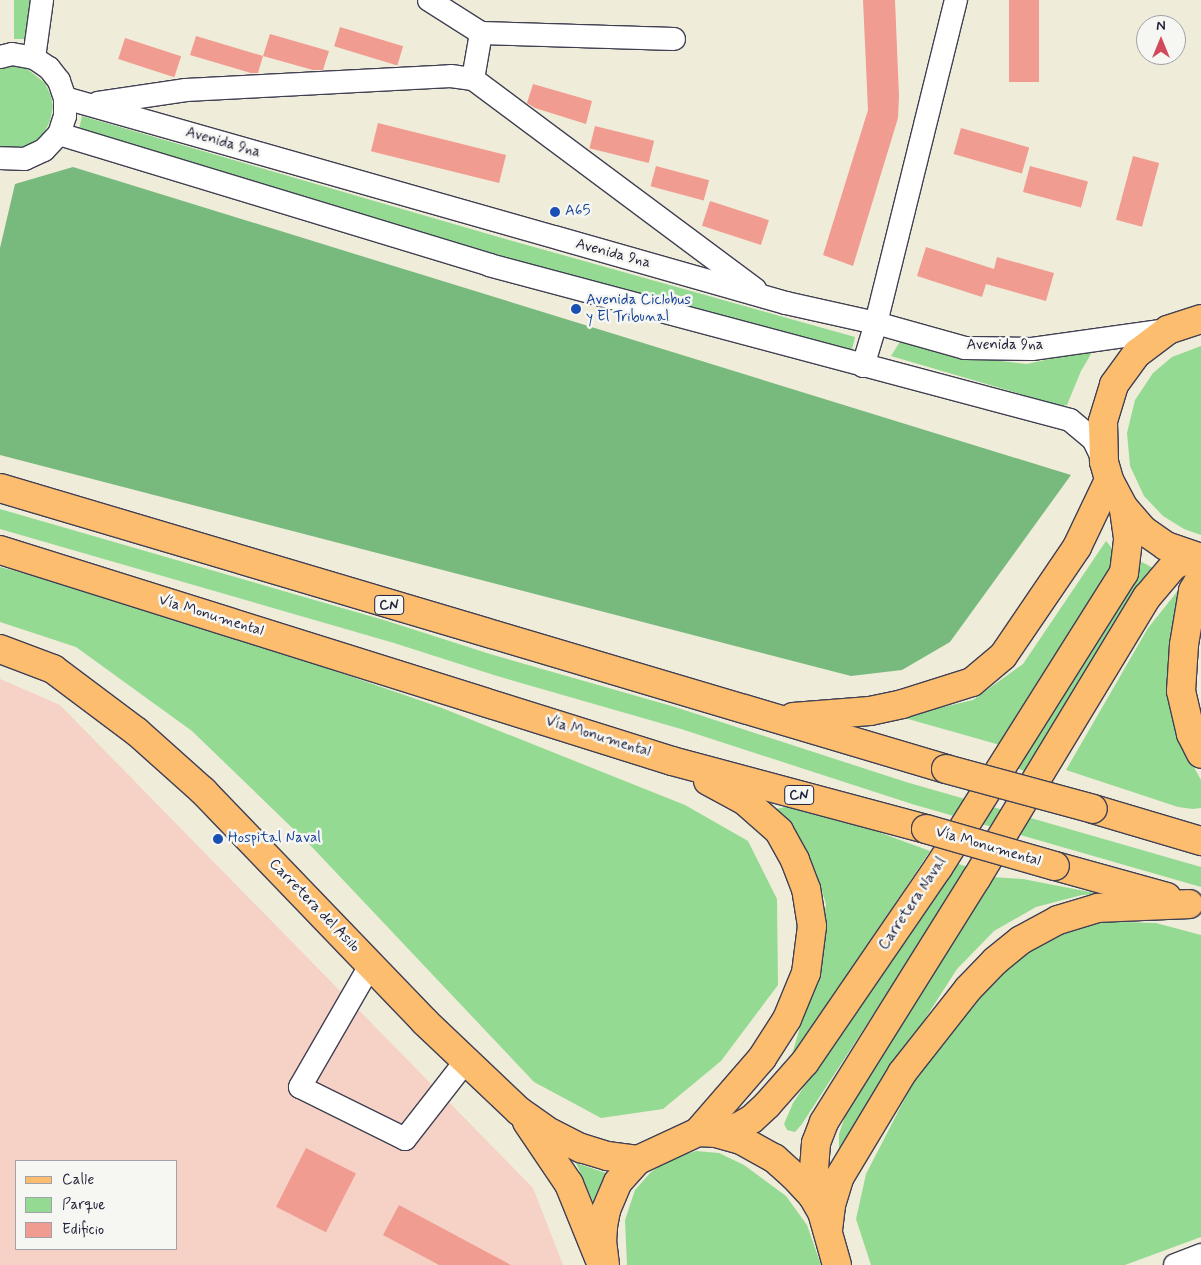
<!DOCTYPE html>
<html>
<head>
<meta charset="utf-8">
<style>
  body { margin:0 }
  #map { position:relative; width:1201px; height:1265px; overflow:hidden; background:#f0ecda; font-family:Mynerve,sans-serif }
  div>[style] { position:absolute }
  .built>* { inset:0; background:#f6d1c5 }
  .green>* { inset:0; background:#95da93; transform-origin:0 0 }
  .forest>* { inset:0; background:#78ba7d }
  .building>* { inset:0; background:#f19c90; transform-origin:0 0 }
  .roads { filter:drop-shadow(1px 0 #414053) drop-shadow(-1px 0 #414053) drop-shadow(0 1px #414053) drop-shadow(0 -1px #414053) }
  .minor>* { height:22px; margin:-11px; padding:0 11px; transform-origin:11px; border-radius:11px; background:#fff }
  .major>* { height:28px; margin:-14px; padding:0 14px; transform-origin:14px; border-radius:14px; background:#fcbd6f }
  .highway>* { height:28px; margin:-14px; padding:0 14px; transform-origin:14px; border-radius:14px; background:#fcbd6f }
  .bridges { filter:drop-shadow(1px 0 #414053) drop-shadow(-1px 0 #414053) drop-shadow(0 1px #414053) drop-shadow(0 -1px #414053) }
  .highway-bridge>* { height:28px; margin:-14px; padding:0 14px; transform-origin:14px; border-radius:14px; background:#fcbd6f }
  .dots>* { width:14px; height:14px; translate:-50% -50%; box-sizing:border-box; border:2px solid #f6f6f2; border-radius:50% }
  span { translate:-50% -50%; white-space:nowrap; text-align:center; line-height:1.15; -webkit-text-stroke:5px #f6f6f2; paint-order:stroke }
  .shield-label span { padding:1px 4px; background:#f6f6f2; border:1px solid; border-radius:4px; -webkit-text-stroke-width:0 }
  .shield-label { font-size:14px; color:#22223b; font-weight:700 }
  .street-label { font-size:15px; color:#22223b }
  .transit-label { font-size:15px; color:#164399 }
  .left { translate:0 -50%; text-align:left }
  .legend { position:absolute; left:15px; top:1160px; width:162px; height:90px; box-sizing:border-box; background:#f6f6f2; border:1px solid #a1a1a9; margin:0; padding:6px 9px; list-style:none; font-size:15px; color:#22223b }
  .legend li { display:flex; align-items:center; gap:10px; height:25px }
  .legend b { width:25px; border:1px solid #a1a1a9 }
  .north { position:absolute; left:1136px; top:15px; width:50px; height:50px; box-sizing:border-box; background:#f6f6f2; border:1px solid #a1a1a9; border-radius:50%; rotate:0deg; font-size:14px; font-weight:700; line-height:20px; text-align:center; color:#22223b }
  .north::after { content:''; display:block; margin:auto; width:18px; height:22px; background:#d1495b; clip-path:polygon(50% 0,100% 100%,50% 72%,0 100%) }
</style>
</head>
<body>
<div id="map">
  <div class="built">
    <i style="clip-path:polygon(evenodd,0 679px,60px 705px,533px 1188px,563px 1265px,0 1265px,0 679px,16px 1161px,176px 1161px,176px 1249px,16px 1249px,16px 1161px)"></i>
  </div>
  <div class="green">
    <i style="left:14px;top:0;width:17px;height:39px"></i>
    <i style="clip-path:polygon(17px 66px,26px 68px,45px 83px,51px 96px,53px 107px,50px 121px,43px 135px,30px 145px,11px 149px,0 146px,0 68px)"></i>
    <i style="clip-path:polygon(82px 116px,495px 236px,855px 337px,851px 354px,492px 253px,79px 129px)"></i>
    <i style="clip-path:polygon(901px 340px,975px 358px,1027px 364px,1094px 349px,1081px 371px,1067px 405px,1061px 406px,891px 356px)"></i>
    <i style="clip-path:polygon(1201px 346px,1201px 535px,1184px 529px,1163px 516px,1144px 496px,1130px 466px,1127px 433px,1135px 400px,1153px 373px,1172px 357px)"></i>
    <i style="clip-path:polygon(0 509px,387px 621px,490px 654px,675px 707px,906px 782px,1201px 867px,1201px 887px,912px 804px,681px 729px,497px 676px,394px 643px,0 529px)"></i>
    <i style="clip-path:polygon(1106px 541px,1111px 547px,1111px 570px,1000px 745px,901px 717px,973px 700px,1023px 664px)"></i>
    <i style="clip-path:polygon(1142px 562px,1153px 568px,1026px 772px,1017px 768px)"></i>
    <i style="clip-path:polygon(0 567px,138px 603px,442px 708px,685px 805px,748px 841px,777px 899px,778px 985px,721px 1061px,663px 1109px,601px 1118px,534px 1082px,311px 846px,192px 731px,76px 647px,0 622px)"></i>
    <i style="clip-path:polygon(1184px 583px,1185px 751px,1201px 780px,1201px 808px,1193px 809px,1178px 807px,1066px 770px,1148px 628px)"></i>
    <i style="clip-path:polygon(802px 804px,930px 851px,790px 1061px,816px 974px,826px 904px,816px 872px,775px 809px)"></i>
    <i style="clip-path:polygon(954px 863px,969px 867px,802px 1124px,795px 1132px,787px 1130px,784px 1124px,793px 1103px)"></i>
    <i style="clip-path:polygon(992px 877px,1023px 879px,1100px 894px,1082px 895px,1036px 907px,994px 931px,957px 969px,839px 1153px,839px 1134px,848px 1108px)"></i>
    <i style="clip-path:polygon(1087px 921px,1156px 923px,1201px 935px,1201px 1237px,1125px 1265px,871px 1265px,856px 1219px,866px 1174px,918px 1073px,986px 980px,1036px 942px)"></i>
    <i style="clip-path:polygon(696px 1151px,719px 1153px,744px 1165px,786px 1196px,807px 1225px,821px 1265px,627px 1265px,625px 1220px,635px 1190px,651px 1172px,671px 1159px)"></i>
    <i style="clip-path:polygon(576px 1163px,612px 1175px,596px 1208px)"></i>
  </div>
  <div class="forest">
    <i style="clip-path:polygon(73px 167px,1071px 475px,950px 642px,902px 670px,851px 676px,0 455px,0 248px,15px 184px)"></i>
  </div>
  <div class="building">
    <i style="clip-path:polygon(863px 0,895px 0,899px 96px,898px 118px,853px 266px,823px 255px,868px 110px)"></i>
    <i style="left:1009px;top:0;width:30px;height:82px"></i>
    <i style="left:340px;top:27px;width:66px;height:20px;rotate:17deg"></i>
    <i style="clip-path:polygon(270px 34px,329px 51px,323px 70px,313px 70px,263px 56px)"></i>
    <i style="clip-path:polygon(196px 36px,263px 56px,258px 73px,251px 73px,190px 55px)"></i>
    <i style="left:125px;top:38px;width:59px;height:22px;rotate:18deg"></i>
    <i style="clip-path:polygon(533px 84px,592px 101px,586px 124px,535px 108px,527px 103px)"></i>
    <i style="left:378px;top:123px;width:132px;height:29px;rotate:14deg"></i>
    <i style="left:595px;top:126px;width:61px;height:23px;rotate:14deg"></i>
    <i style="left:961px;top:128px;width:71px;height:27px;rotate:16deg"></i>
    <i style="left:1133px;top:156px;width:27px;height:66px;rotate:15deg"></i>
    <i style="left:656px;top:166px;width:55px;height:21px;rotate:15deg"></i>
    <i style="left:1030px;top:166px;width:60px;height:27px;rotate:15deg"></i>
    <i style="left:710px;top:201px;width:62px;height:26px;rotate:18deg"></i>
    <i style="clip-path:polygon(926px 247px,994px 269px,997px 257px,1054px 273px,1046px 301px,986px 284px,982px 297px,917px 276px)"></i>
    <i style="left:306px;top:1148px;width:56px;height:66px;rotate:27deg"></i>
    <i style="clip-path:polygon(399px 1205px,511px 1265px,439px 1265px,383px 1235px)"></i>
  </div>
  <div class="roads">
    <div class="minor">
      <i style="left:429px;top:0;width:62px;rotate:32.4deg"></i>
      <i style="left:481px;top:33px;width:193px;rotate:1.8deg"></i>
      <i style="left:0;top:57px;width:12px;rotate:-14deg"></i>
      <i style="left:12px;top:54px;width:22px;rotate:10deg"></i>
      <i style="left:34px;top:58px;width:18px;rotate:34deg"></i>
      <i style="left:49px;top:68px;width:16px;rotate:52deg"></i>
      <i style="left:59px;top:81px;width:18px;rotate:71deg"></i>
      <i style="left:65px;top:98px;width:18px;rotate:90deg"></i>
      <i style="left:65px;top:116px;width:19px;rotate:108deg"></i>
      <i style="left:59px;top:134px;width:22px;rotate:133deg"></i>
      <i style="left:44px;top:150px;width:21px;rotate:155deg"></i>
      <i style="left:25px;top:159px;width:25px;rotate:-178deg"></i>
      <i style="left:34px;top:58px;width:59px;rotate:-82.1deg"></i>
      <i style="left:473px;top:79px;width:47px;rotate:-80.1deg"></i>
      <i style="left:65px;top:98px;width:750px;rotate:15.87deg"></i>
      <i style="left:786px;top:303px;width:92px;rotate:12.5deg"></i>
      <i style="left:876px;top:323px;width:92px;rotate:15.7deg"></i>
      <i style="left:965px;top:348px;width:67px;rotate:0.9deg"></i>
      <i style="left:1032px;top:349px;width:137px;rotate:-8deg"></i>
      <i style="left:98px;top:103px;width:89px;rotate:-8.4deg"></i>
      <i style="left:186px;top:90px;width:265px;rotate:-3deg"></i>
      <i style="left:451px;top:76px;width:22px;rotate:8deg"></i>
      <i style="left:473px;top:79px;width:352px;rotate:36.7deg"></i>
      <i style="left:59px;top:134px;width:450px;rotate:16.9deg"></i>
      <i style="left:489px;top:265px;width:601px;rotate:14.94deg"></i>
      <i style="left:1070px;top:420px;width:30px;rotate:40deg"></i>
      <i style="left:1093px;top:439px;width:25px;rotate:64deg"></i>
      <i style="left:863px;top:366px;width:45px;rotate:-73.2deg"></i>
      <i style="left:876px;top:323px;width:333px;rotate:-76.1deg"></i>
      <i style="left:371px;top:964px;width:142px;rotate:120deg"></i>
      <i style="left:300px;top:1087px;width:117px;rotate:26.3deg"></i>
      <i style="left:405px;top:1139px;width:98px;rotate:-52.1deg"></i>
      <i style="left:1175px;top:1265px;width:28px;rotate:-21deg"></i>
    </div>
    <div class="major">
      <i style="left:1201px;top:319px;width:35px;rotate:162deg"></i>
      <i style="left:1168px;top:330px;width:39px;rotate:143deg"></i>
      <i style="left:1137px;top:353px;width:39px;rotate:126deg"></i>
      <i style="left:1114px;top:385px;width:39px;rotate:107deg"></i>
      <i style="left:1103px;top:422px;width:40px;rotate:88.6deg"></i>
      <i style="left:1104px;top:462px;width:19px;rotate:74deg"></i>
      <i style="left:1109px;top:480px;width:32px;rotate:62deg"></i>
      <i style="left:1124px;top:508px;width:29px;rotate:49deg"></i>
      <i style="left:1143px;top:530px;width:28px;rotate:35deg"></i>
      <i style="left:1166px;top:546px;width:37px;rotate:19deg"></i>
      <i style="left:0;top:649px;width:57px;rotate:20.7deg"></i>
      <i style="left:53px;top:669px;width:105px;rotate:36.9deg"></i>
      <i style="left:137px;top:732px;width:89px;rotate:41.8deg"></i>
      <i style="left:203px;top:791px;width:319px;rotate:46.1deg"></i>
      <i style="left:424px;top:1021px;width:131px;rotate:43.5deg"></i>
      <i style="left:519px;top:1111px;width:39px;rotate:35deg"></i>
      <i style="left:551px;top:1133px;width:34px;rotate:27deg"></i>
      <i style="left:581px;top:1148px;width:27px;rotate:17deg"></i>
      <i style="left:607px;top:1156px;width:31px;rotate:7deg"></i>
      <i style="left:527px;top:1122px;width:75px;rotate:55.9deg"></i>
      <i style="left:569px;top:1184px;width:80px;rotate:67.9deg"></i>
      <i style="left:716px;top:1133px;width:23px;rotate:-15deg"></i>
      <i style="left:738px;top:1127px;width:16px;rotate:-30deg"></i>
      <i style="left:752px;top:1119px;width:21px;rotate:-43deg"></i>
      <i style="left:767px;top:1105px;width:57px;rotate:-48.5deg"></i>
      <i style="left:805px;top:1062px;width:235px;rotate:-55.6deg"></i>
      <i style="left:938px;top:868px;width:349px;rotate:-57.8deg"></i>
      <i style="left:1124px;top:573px;width:35px;rotate:-83deg"></i>
      <i style="left:1128px;top:538px;width:30px;rotate:-98deg"></i>
      <i style="left:812px;top:1195px;width:52px;rotate:-85.6deg"></i>
      <i style="left:816px;top:1143px;width:22px;rotate:-69deg"></i>
      <i style="left:824px;top:1122px;width:287px;rotate:-58deg"></i>
      <i style="left:976px;top:879px;width:330px;rotate:-58.8deg"></i>
      <i style="left:1147px;top:597px;width:42px;rotate:-49.8deg"></i>
      <i style="left:1174px;top:565px;width:21px;rotate:-23deg"></i>
      <i style="left:605px;top:1265px;width:23px;rotate:-97deg"></i>
      <i style="left:602px;top:1242px;width:16px;rotate:-86deg"></i>
      <i style="left:603px;top:1226px;width:16px;rotate:-79deg"></i>
      <i style="left:606px;top:1210px;width:30px;rotate:-67deg"></i>
      <i style="left:618px;top:1182px;width:30px;rotate:-48deg"></i>
      <i style="left:638px;top:1160px;width:66px;rotate:-25deg"></i>
      <i style="left:698px;top:1132px;width:18px;rotate:3deg"></i>
      <i style="left:716px;top:1133px;width:26px;rotate:16deg"></i>
      <i style="left:741px;top:1140px;width:38px;rotate:29deg"></i>
      <i style="left:774px;top:1158px;width:27px;rotate:42deg"></i>
      <i style="left:794px;top:1176px;width:26px;rotate:47deg"></i>
      <i style="left:812px;top:1195px;width:20px;rotate:60deg"></i>
      <i style="left:822px;top:1212px;width:55px;rotate:74.2deg"></i>
    </div>
    <div class="highway">
      <i style="left:0;top:488px;width:987px;rotate:16.54deg"></i>
      <i style="left:0;top:550px;width:704px;rotate:17.43deg"></i>
      <i style="left:672px;top:761px;width:263px;rotate:15deg"></i>
      <i style="left:1201px;top:577px;width:16px;rotate:120deg"></i>
      <i style="left:1193px;top:591px;width:55px;rotate:99.5deg"></i>
      <i style="left:1184px;top:645px;width:46px;rotate:93.7deg"></i>
      <i style="left:1181px;top:691px;width:44px;rotate:76.9deg"></i>
      <i style="left:1191px;top:734px;width:22px;rotate:63deg"></i>
      <i style="left:793px;top:717px;width:77px;rotate:-4.5deg"></i>
      <i style="left:870px;top:711px;width:33px;rotate:-12deg"></i>
      <i style="left:902px;top:704px;width:73px;rotate:-17.4deg"></i>
      <i style="left:972px;top:682px;width:40px;rotate:-40deg"></i>
      <i style="left:1003px;top:656px;width:132px;rotate:-55.8deg"></i>
      <i style="left:1077px;top:547px;width:74px;rotate:-64.5deg"></i>
      <i style="left:1093px;top:809px;width:113px;rotate:16.5deg"></i>
      <i style="left:1055px;top:866px;width:116px;rotate:15.5deg"></i>
      <i style="left:698px;top:1132px;width:98px;rotate:-49.1deg"></i>
      <i style="left:762px;top:1058px;width:46px;rotate:-57.3deg"></i>
      <i style="left:787px;top:1019px;width:50px;rotate:-67.6deg"></i>
      <i style="left:806px;top:973px;width:47px;rotate:-82.7deg"></i>
      <i style="left:812px;top:926px;width:37px;rotate:-99deg"></i>
      <i style="left:806px;top:889px;width:31px;rotate:-111deg"></i>
      <i style="left:795px;top:860px;width:33px;rotate:-119deg"></i>
      <i style="left:779px;top:831px;width:45px;rotate:-138.6deg"></i>
      <i style="left:745px;top:801px;width:42px;rotate:-151.6deg"></i>
      <i style="left:828px;top:1230px;width:25px;rotate:-83deg"></i>
      <i style="left:831px;top:1205px;width:28px;rotate:-73deg"></i>
      <i style="left:839px;top:1178px;width:122px;rotate:-59deg"></i>
      <i style="left:902px;top:1073px;width:107px;rotate:-51.8deg"></i>
      <i style="left:968px;top:989px;width:39px;rotate:-46deg"></i>
      <i style="left:995px;top:961px;width:33px;rotate:-39deg"></i>
      <i style="left:1021px;top:940px;width:42px;rotate:-28.4deg"></i>
      <i style="left:1058px;top:920px;width:42px;rotate:-16.7deg"></i>
      <i style="left:1098px;top:908px;width:91px;rotate:-2.5deg"></i>
    </div>
  </div>
  <div class="bridges">
    <div class="highway-bridge">
      <i style="left:946px;top:769px;width:152px;rotate:15.2deg"></i>
      <i style="left:926px;top:829px;width:134px;rotate:16deg"></i>
    </div>
  </div>
  <div class="dots">
    <i style="left:555px;top:212px;background:#1a4fb4"></i>
    <i style="left:576px;top:309px;background:#1a4fb4"></i>
    <i style="left:218px;top:839px;background:#1a4fb4"></i>
  </div>
  <div class="shield-label">
    <span style="left:389px;top:605px">CN</span>
    <span style="left:799px;top:795px">CN</span>
  </div>
  <div class="street-label">
    <span style="left:223px;top:143px;rotate:16deg">Avenida 9na</span>
    <span style="left:613px;top:254px;rotate:15deg">Avenida 9na</span>
    <span style="left:1005px;top:346px">Avenida 9na</span>
    <span style="left:211px;top:616px;rotate:17deg">Vía Monumental</span>
    <span style="left:598px;top:737px;rotate:17deg">Vía Monumental</span>
    <span style="left:988px;top:847px;rotate:16deg">Vía Monumental</span>
    <span style="left:913px;top:904px;rotate:-56deg">Carretera Naval</span>
    <span style="left:314px;top:906px;rotate:46deg">Carretera del Asilo</span>
  </div>
  <div class="transit-label">
    <span class="left" style="left:565px;top:212px">A65</span>
    <span class="left" style="left:586px;top:309px">Avenida Ciclobus<br>y El Tribunal</span>
    <span class="left" style="left:228px;top:839px">Hospital Naval</span>
  </div>
  <ul class="legend">
  <li><b style="height:6px;background:#fcbd6f"></b>Calle</li>
  <li><b style="height:14px;background:#95da93"></b>Parque</li>
  <li><b style="height:14px;background:#f19c90"></b>Edificio</li>
  </ul>
  <div class="north">N</div>
</div>
</body>
</html>
